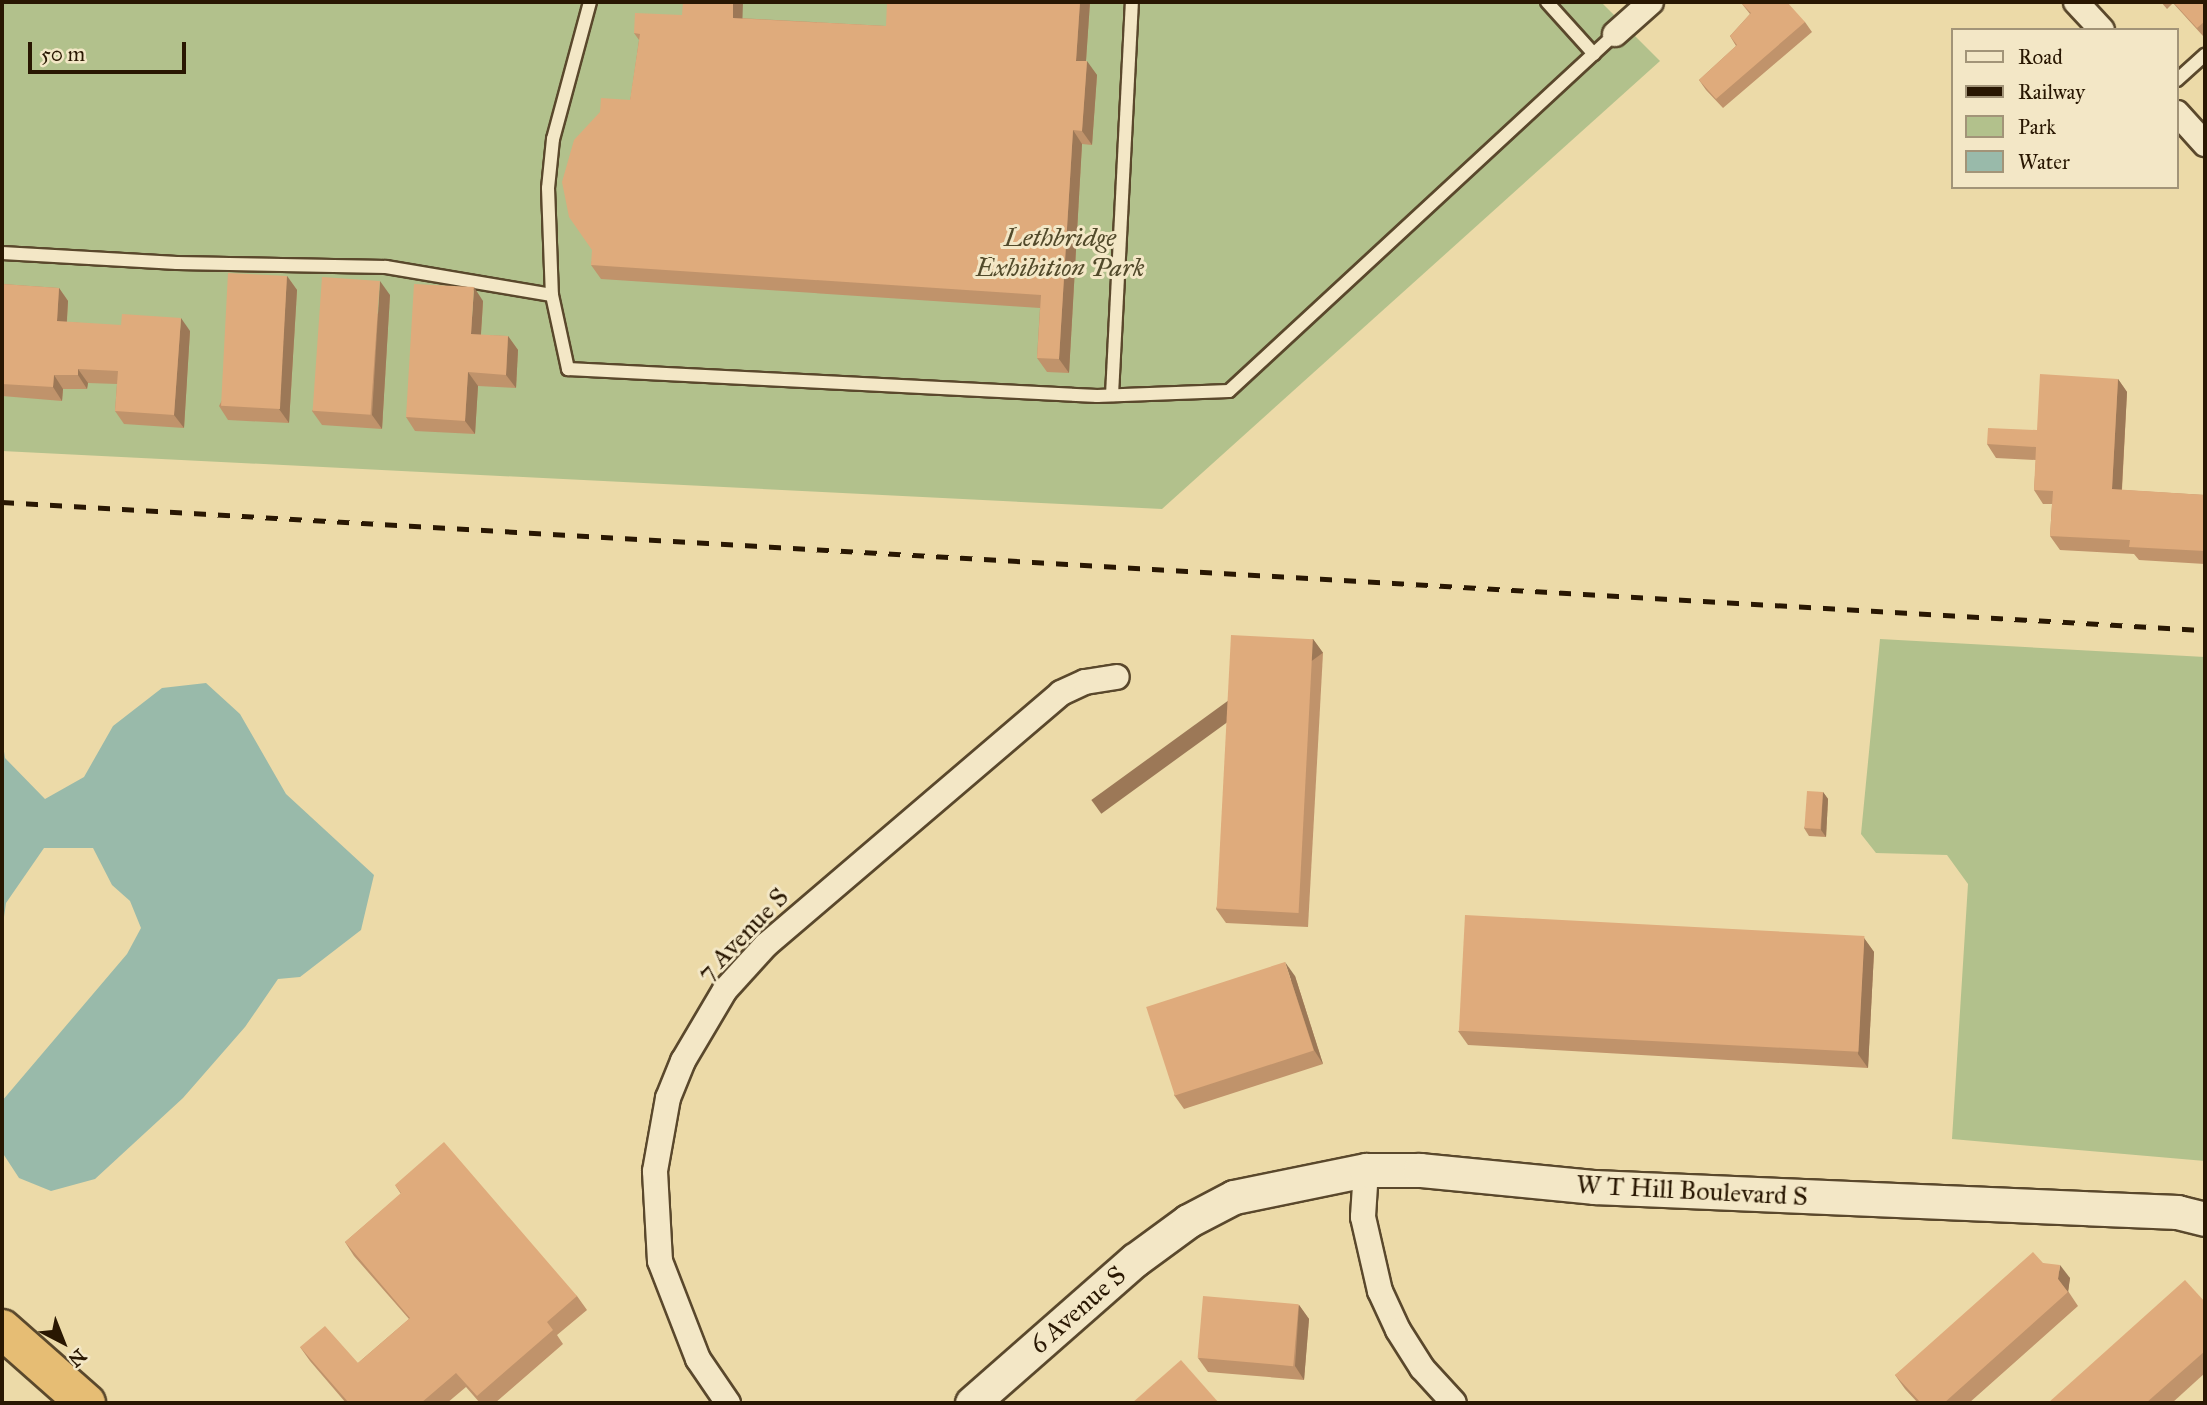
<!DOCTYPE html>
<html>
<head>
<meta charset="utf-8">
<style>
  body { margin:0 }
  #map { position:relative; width:2207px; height:1405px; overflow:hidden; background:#ecdaa8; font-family:"IM FELL Great Primer",serif }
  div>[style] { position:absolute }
  .green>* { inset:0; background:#b2c18c }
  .water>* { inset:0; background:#99baaa }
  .roads { filter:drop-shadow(2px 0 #5a482c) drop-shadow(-2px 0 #5a482c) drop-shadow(0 2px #5a482c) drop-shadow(0 -2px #5a482c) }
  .lane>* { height:12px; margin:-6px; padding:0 6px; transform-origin:6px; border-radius:6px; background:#f3e7c6 }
  .street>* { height:24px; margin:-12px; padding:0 12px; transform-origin:12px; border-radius:12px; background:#f3e7c6 }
  .secondary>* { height:33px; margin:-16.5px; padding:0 16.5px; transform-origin:16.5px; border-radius:16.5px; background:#f3e7c6 }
  .highway>* { height:38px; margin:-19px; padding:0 19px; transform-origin:19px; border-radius:19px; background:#e6bd74 }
  .rail>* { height:5px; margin-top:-2.5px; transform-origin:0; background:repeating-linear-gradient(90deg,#291702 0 12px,transparent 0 24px) }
  .wall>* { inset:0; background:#c0936b }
  .shaded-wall>* { inset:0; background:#9c7857; transform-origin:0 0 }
  .building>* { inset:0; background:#dfab7c; transform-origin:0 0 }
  span { translate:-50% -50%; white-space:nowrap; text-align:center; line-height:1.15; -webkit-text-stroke:6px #f3e7c6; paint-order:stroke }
  .park-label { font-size:26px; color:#524a2b; font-style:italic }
  .street-label { font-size:26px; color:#291702 }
  .frame { position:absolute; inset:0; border:4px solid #291702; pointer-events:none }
  .legend { position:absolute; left:1951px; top:28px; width:228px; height:161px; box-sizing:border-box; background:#f3e7c6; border:2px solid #a29478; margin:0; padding:9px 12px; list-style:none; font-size:21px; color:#291702 }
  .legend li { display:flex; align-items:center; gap:14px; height:35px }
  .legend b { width:35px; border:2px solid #a29478 }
  .north { position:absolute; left:28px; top:1307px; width:70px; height:70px; -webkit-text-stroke:5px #f3e7c6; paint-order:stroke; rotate:138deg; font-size:19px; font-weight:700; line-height:28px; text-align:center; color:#291702 }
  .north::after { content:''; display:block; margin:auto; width:24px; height:32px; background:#291702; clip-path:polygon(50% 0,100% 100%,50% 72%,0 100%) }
  .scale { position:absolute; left:28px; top:42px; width:158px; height:32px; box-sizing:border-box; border:4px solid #291702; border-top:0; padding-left:9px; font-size:21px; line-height:24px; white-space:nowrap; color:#291702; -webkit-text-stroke:5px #f3e7c6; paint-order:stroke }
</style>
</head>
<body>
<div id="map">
  <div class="green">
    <i style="clip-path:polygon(2px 2px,1601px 2px,1660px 61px,1162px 509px,2px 451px)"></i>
    <i style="clip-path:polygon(1880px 639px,2205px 657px,2205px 1161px,1952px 1139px,1968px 884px,1947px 855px,1876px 853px,1861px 834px)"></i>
  </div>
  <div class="water">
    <i style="clip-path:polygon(206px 683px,240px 714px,286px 794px,374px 875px,361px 930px,300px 977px,278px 979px,245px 1027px,183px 1098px,95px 1179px,51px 1191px,19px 1178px,2px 1152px,2px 1101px,127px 954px,141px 928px,130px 901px,112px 885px,93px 848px,44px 848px,6px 903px,2px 931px,2px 738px,5px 758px,45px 799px,84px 777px,113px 726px,162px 688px)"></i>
  </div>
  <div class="roads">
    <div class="lane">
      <i style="left:590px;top:2px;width:142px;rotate:105.1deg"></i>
      <i style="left:553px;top:139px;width:49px;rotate:95.8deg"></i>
      <i style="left:548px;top:188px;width:107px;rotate:87.9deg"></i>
      <i style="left:552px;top:295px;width:76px;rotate:77.8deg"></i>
      <i style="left:568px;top:369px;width:530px;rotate:2.92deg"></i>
      <i style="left:1097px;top:396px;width:132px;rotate:-2.2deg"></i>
      <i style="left:1229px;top:391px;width:526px;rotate:-42.76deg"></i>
      <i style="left:1547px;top:2px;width:70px;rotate:47.9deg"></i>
      <i style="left:2177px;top:80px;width:38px;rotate:-42deg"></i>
      <i style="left:2px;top:253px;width:175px;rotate:3.3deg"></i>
      <i style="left:177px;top:263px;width:209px;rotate:1.1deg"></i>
      <i style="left:386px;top:267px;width:168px;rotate:9.6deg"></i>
      <i style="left:1112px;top:395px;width:394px;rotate:-87.1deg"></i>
    </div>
    <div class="street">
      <i style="left:2076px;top:2px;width:38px;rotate:47deg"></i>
      <i style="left:1615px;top:34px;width:48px;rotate:-41.6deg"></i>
      <i style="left:2177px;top:113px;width:42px;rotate:47.9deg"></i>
      <i style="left:1366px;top:1170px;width:47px;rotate:93.7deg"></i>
      <i style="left:1363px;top:1217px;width:76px;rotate:77.1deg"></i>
      <i style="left:1380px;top:1291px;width:43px;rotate:65.2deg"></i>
      <i style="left:1398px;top:1330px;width:45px;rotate:57.7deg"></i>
      <i style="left:1422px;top:1368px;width:47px;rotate:47.6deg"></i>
      <i style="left:728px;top:1403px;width:53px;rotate:-124.3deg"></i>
      <i style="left:698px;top:1359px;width:105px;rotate:-111.2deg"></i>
      <i style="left:660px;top:1261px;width:90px;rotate:-93.2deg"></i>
      <i style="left:655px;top:1171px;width:74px;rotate:-79.9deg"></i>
      <i style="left:668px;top:1098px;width:40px;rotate:-68deg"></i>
      <i style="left:683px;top:1061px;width:82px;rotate:-59.4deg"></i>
      <i style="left:725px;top:990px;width:61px;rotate:-47.7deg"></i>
      <i style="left:766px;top:945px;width:388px;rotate:-40.5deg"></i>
      <i style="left:1061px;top:693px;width:26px;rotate:-25deg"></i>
      <i style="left:1085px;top:682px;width:32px;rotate:-9deg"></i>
    </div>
    <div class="secondary">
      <i style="left:972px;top:1403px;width:217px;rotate:-41.3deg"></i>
      <i style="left:1135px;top:1260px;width:66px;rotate:-36.3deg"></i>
      <i style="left:1188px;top:1221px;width:52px;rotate:-27.6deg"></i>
      <i style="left:1234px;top:1197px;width:135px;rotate:-11.6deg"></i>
      <i style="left:1366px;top:1170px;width:54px"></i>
      <i style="left:1420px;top:1170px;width:175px;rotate:5.6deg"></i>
      <i style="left:1594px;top:1187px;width:584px;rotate:2.46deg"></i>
      <i style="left:2177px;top:1212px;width:29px;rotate:14deg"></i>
    </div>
    <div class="highway">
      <i style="left:2px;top:1329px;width:112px;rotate:41.4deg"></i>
    </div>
  </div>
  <div class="rail">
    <i style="left:2px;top:502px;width:2207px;rotate:3.33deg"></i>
  </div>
  <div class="wall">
    <i style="clip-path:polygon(1090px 2px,1086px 61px,1097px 75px,1092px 145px,1082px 144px,1069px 373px,1047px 372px,1037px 358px,1040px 308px,601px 279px,591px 265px,631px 96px,639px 40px,634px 33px,682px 15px,886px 26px)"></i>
    <i style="clip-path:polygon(2161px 2px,2205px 2px,2205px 34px,2203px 36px,2173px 3px,2167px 9px)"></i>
    <i style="clip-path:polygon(1742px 4px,1805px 22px,1812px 32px,1723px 108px,1706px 90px,1699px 80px,1736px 46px,1730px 36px,1750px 14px)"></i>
    <i style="clip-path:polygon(287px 276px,297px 290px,289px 423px,228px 420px,219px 406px)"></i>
    <i style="clip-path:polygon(2px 284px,59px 288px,68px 301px,67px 322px,190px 331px,184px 428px,124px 424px,115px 411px,117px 384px,88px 383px,87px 389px,63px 389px,62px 401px,2px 396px)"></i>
    <i style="clip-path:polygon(390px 295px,382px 429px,322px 425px,312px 411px)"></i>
    <i style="clip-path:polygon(483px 301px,481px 335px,508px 336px,518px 350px,516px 388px,478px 386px,475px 434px,415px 431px,406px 417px)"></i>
    <i style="clip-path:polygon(2118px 379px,2127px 392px,2122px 490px,2205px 495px,2205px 564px,2139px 560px,2134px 554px,2060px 550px,2050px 536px,2052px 504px,2043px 504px,2034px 490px,2036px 460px,1996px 458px,1987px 444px,2037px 430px)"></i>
    <i style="clip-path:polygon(1313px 639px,1323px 653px,1308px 927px,1226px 923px,1216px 909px)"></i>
    <i style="clip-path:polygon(1823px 792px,1828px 799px,1826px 837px,1809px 836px,1804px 828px)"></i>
    <i style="clip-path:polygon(1864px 938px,1874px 952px,1868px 1068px,1468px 1045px,1458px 1031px)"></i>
    <i style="clip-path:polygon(1295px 976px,1323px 1064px,1184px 1109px,1174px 1095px)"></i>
    <i style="clip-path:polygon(395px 1185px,577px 1296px,587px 1310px,557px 1335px,563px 1344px,495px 1403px,480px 1403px,466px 1387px,447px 1403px,346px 1403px,310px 1361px,300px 1347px,358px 1363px,409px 1319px,354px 1256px,345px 1242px,401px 1194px)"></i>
    <i style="clip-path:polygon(2043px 1263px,2070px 1278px,2068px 1291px,2078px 1306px,1969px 1403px,1918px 1403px,1905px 1389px,1895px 1375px)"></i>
    <i style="clip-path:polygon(2205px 1302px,2205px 1373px,2172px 1403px,2048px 1403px)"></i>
    <i style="clip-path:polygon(1299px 1305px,1309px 1319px,1304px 1380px,1208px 1372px,1198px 1358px)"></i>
  </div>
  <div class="shaded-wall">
    <i style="clip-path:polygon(733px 2px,743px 2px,742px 32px,733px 18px)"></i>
    <i style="clip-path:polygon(1080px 2px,1090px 2px,1085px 75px,1076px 61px)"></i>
    <i style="clip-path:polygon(1087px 61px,1097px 75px,1092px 145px,1082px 131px)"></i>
    <i style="clip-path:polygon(1073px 130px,1082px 144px,1069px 373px,1059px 359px)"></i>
    <i style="clip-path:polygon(287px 276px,297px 290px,289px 423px,279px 409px)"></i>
    <i style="clip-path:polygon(380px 281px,390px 295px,382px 429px,372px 415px)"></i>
    <i style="clip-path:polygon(474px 287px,483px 301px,480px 348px,471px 334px)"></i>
    <i style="clip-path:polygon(59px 288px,68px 301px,66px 334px,57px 321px)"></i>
    <i style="clip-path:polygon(181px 318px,190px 331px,184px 428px,174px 415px)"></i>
    <i style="clip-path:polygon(508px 336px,518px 350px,516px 388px,506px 375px)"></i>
    <i style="clip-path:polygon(78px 369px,88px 383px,87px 389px,78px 375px)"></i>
    <i style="clip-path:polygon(468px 372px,478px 386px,475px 434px,465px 421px)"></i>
    <i style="clip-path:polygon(54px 375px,63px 389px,62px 401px,53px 387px)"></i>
    <i style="clip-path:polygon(2118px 379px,2127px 392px,2121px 503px,2112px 489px)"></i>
    <i style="left:1313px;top:639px;width:17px;height:274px;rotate:54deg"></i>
    <i style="clip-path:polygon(1823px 792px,1828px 799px,1826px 837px,1821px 830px)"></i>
    <i style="clip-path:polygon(1864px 938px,1874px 952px,1868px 1068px,1858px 1054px)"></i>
    <i style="clip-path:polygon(1285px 962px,1295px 976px,1323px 1064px,1314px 1050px)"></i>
    <i style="clip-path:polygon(2060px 1265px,2070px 1278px,2068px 1293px,2058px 1279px)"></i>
    <i style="clip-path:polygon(1299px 1305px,1309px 1319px,1304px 1380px,1295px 1366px)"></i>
  </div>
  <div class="building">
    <i style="clip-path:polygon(683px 2px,733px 2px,733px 18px,886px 26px,887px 2px,1080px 2px,1076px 61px,1087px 61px,1082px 131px,1073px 130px,1059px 359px,1037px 358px,1041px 295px,591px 265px,592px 250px,569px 217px,562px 182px,574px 140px,600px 112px,601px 98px,630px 100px,640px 34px,634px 33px,635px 13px,682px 15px)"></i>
    <i style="clip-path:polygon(1744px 2px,1787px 2px,1805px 22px,1716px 99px,1699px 80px,1737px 45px,1730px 36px,1751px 13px,1742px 4px)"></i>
    <i style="clip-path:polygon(2173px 2px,2205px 2px,2205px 21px,2197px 28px)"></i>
    <i style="left:228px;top:273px;width:59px;height:133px;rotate:3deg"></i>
    <i style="left:322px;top:277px;width:58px;height:134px;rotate:4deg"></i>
    <i style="clip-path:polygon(2px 284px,59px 288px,57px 321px,121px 325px,122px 314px,181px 318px,174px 415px,115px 411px,118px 371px,78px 369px,78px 375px,54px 375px,53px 387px,2px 384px)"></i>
    <i style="clip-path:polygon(414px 284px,474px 287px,471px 334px,508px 336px,506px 375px,468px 372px,465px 421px,406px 417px)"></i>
    <i style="clip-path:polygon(2040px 374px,2118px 379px,2112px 489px,2205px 495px,2205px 551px,2129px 547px,2130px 540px,2050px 536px,2053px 491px,2034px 490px,2036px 447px,1987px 444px,1988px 428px,2037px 430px)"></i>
    <i style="left:1231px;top:635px;width:82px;height:274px;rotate:3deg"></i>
    <i style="left:1807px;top:791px;width:16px;height:37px;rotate:4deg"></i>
    <i style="left:1465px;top:915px;width:400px;height:116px;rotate:3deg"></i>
    <i style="left:1285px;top:962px;width:93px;height:146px;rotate:72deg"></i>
    <i style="clip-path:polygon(444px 1142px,577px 1296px,547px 1322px,553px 1330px,477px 1396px,456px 1373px,421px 1403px,349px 1403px,300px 1347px,325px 1326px,358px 1363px,410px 1318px,345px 1242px,401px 1193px,395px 1185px)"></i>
    <i style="clip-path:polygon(2033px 1252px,2043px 1263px,2060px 1265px,2058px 1279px,2068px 1292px,1944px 1403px,1921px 1403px,1895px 1375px)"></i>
    <i style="clip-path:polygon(2185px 1280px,2205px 1302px,2205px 1351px,2146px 1403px,2048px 1403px)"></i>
    <i style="left:1203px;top:1296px;width:96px;height:62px;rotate:5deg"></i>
    <i style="clip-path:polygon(1181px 1360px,1219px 1403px,1132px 1403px)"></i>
  </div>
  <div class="park-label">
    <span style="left:1060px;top:253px">Lethbridge<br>Exhibition Park</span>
  </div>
  <div class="street-label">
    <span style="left:743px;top:935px;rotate:-46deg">7 Avenue S</span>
    <span style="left:1692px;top:1191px;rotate:3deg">W T Hill Boulevard S</span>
    <span style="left:1078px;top:1310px;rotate:-41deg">6 Avenue S</span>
  </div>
  <div class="frame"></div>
  <ul class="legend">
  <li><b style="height:9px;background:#f3e7c6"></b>Road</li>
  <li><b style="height:9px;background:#291702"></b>Railway</li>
  <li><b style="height:19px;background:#b2c18c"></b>Park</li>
  <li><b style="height:19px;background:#99baaa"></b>Water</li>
  </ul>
  <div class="north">N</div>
  <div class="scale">50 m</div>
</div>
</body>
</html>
